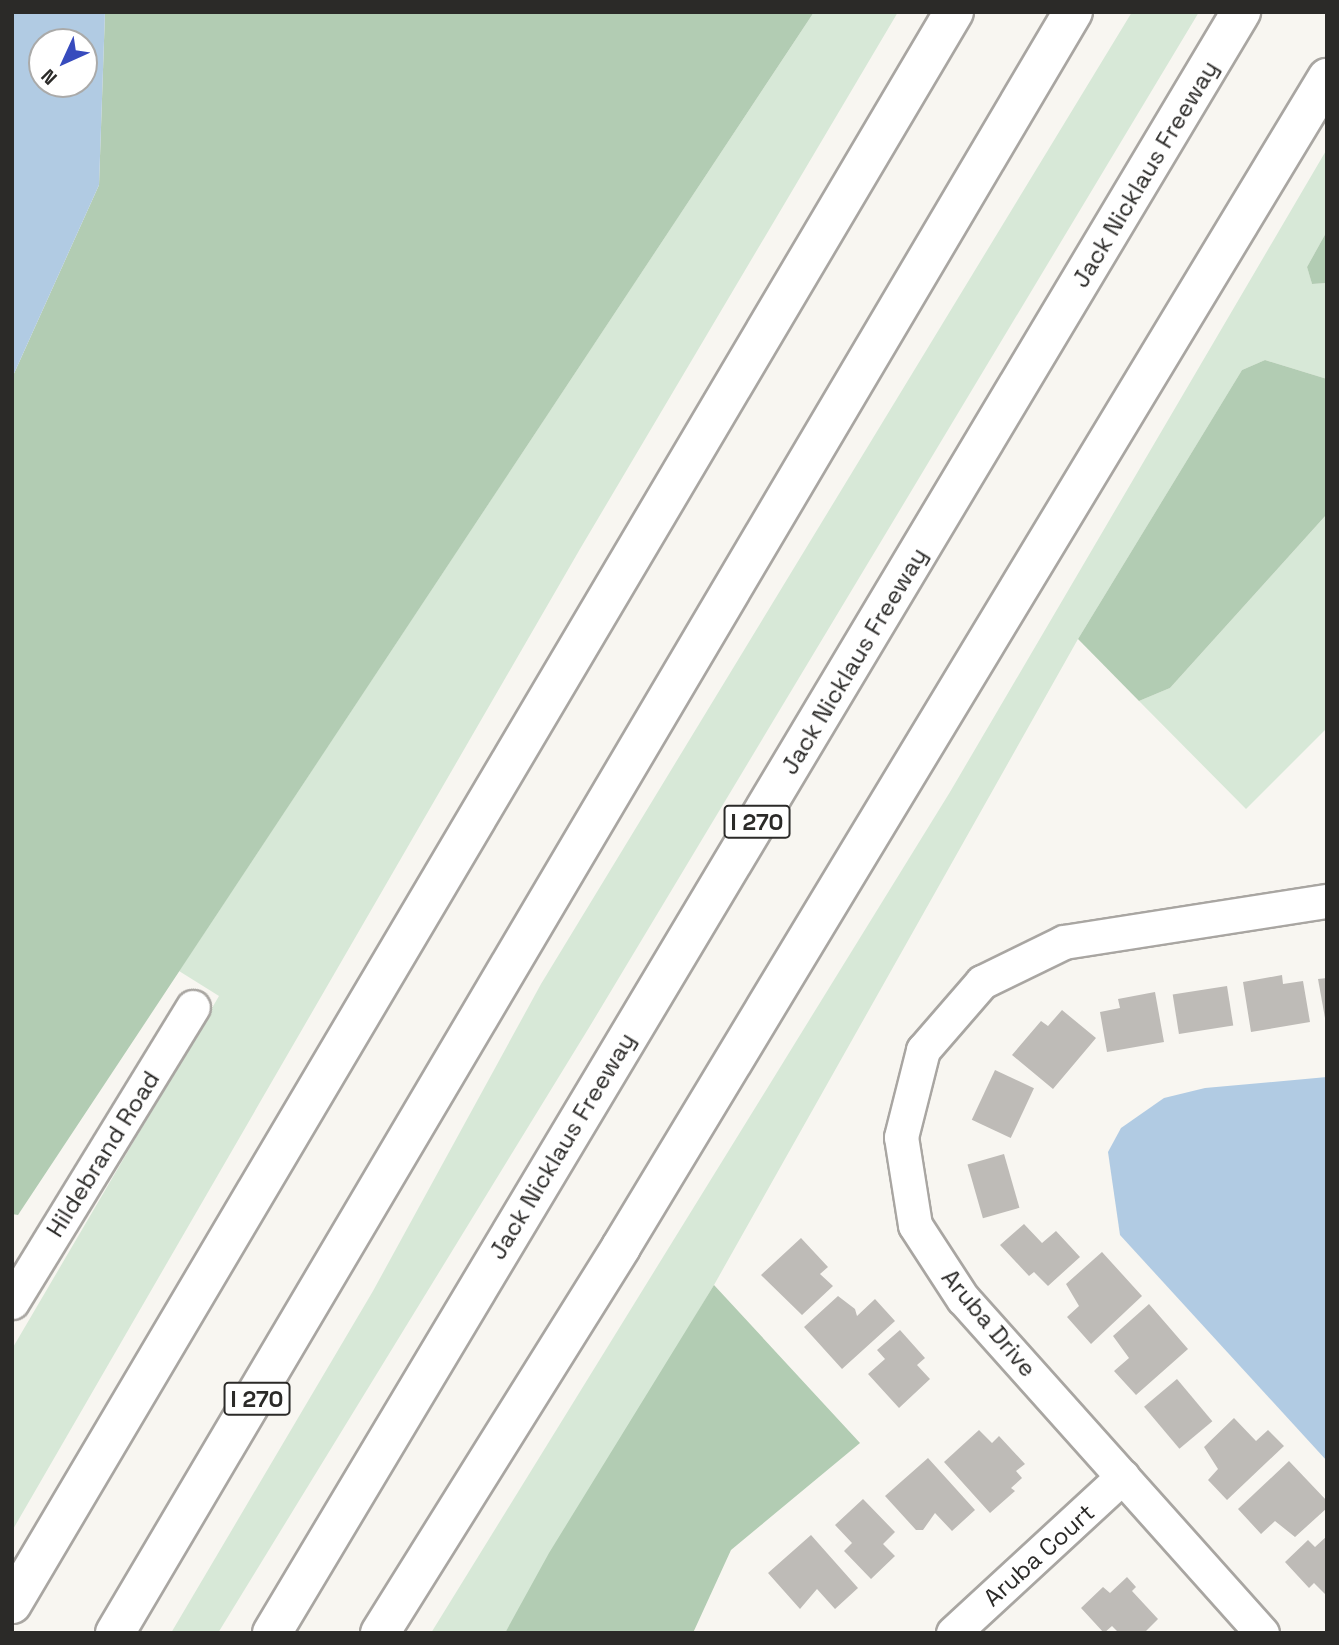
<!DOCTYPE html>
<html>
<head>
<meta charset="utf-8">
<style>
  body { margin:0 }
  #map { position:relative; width:1339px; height:1645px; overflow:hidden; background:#f8f6f1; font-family:"Space Grotesk",sans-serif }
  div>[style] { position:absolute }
  .green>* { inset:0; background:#d7e8d7 }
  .forest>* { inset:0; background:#b2ccb3 }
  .water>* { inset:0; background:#b1cbe3 }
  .building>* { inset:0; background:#bebbb7; transform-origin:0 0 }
  .roads { filter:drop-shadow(2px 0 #a9a6a2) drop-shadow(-2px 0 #a9a6a2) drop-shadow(0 2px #a9a6a2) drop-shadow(0 -2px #a9a6a2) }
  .minor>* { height:33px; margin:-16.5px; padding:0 16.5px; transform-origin:16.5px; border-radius:16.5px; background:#fff }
  .motorway>* { height:38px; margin:-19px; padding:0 19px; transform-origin:19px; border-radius:19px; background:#fff }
  span { translate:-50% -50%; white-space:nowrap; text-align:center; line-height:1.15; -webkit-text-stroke:5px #fff; paint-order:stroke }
  .shield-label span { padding:2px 5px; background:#fff; border:2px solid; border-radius:5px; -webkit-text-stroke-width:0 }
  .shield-label { font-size:23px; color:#2b2a28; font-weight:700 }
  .street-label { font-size:24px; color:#2b2a28 }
  .frame { position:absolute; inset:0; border:14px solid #2b2a28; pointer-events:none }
  .north { position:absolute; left:28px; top:28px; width:70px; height:70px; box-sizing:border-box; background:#fff; border:2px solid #aaaaa9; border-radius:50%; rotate:225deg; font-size:19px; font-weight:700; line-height:28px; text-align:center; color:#2b2a28 }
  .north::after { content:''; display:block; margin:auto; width:24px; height:32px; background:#374bbd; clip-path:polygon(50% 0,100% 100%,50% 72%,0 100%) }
</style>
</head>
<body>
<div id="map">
  <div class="green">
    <i style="clip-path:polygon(814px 12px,898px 12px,580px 549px,12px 1531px,12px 1349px,219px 996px,179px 971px)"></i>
    <i style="clip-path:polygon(1132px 12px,1199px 12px,590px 1026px,218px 1633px,171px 1633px,373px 1291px,541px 984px)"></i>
    <i style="clip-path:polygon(1327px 149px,1327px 231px,1307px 267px,1312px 284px,1327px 283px,1327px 379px,1265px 360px,1242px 370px,1078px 639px,714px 1285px,505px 1633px,431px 1633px,950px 792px)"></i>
    <i style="clip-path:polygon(1327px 514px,1327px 728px,1246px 809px,1139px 701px,1170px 688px)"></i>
  </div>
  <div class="forest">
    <i style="clip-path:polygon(105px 12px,814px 12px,18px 1215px,12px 1214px,12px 378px,99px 185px)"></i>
    <i style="clip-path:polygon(1327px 231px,1327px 283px,1312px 284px,1307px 267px)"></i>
    <i style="clip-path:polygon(1265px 360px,1327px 379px,1327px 514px,1170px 688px,1139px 701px,1078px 639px,1242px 370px)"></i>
    <i style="clip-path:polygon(714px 1285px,860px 1443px,731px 1550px,693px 1633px,505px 1633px,549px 1553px)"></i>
  </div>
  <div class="water">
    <i style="clip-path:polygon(evenodd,105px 12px,99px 185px,12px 378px,12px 13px,105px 12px,42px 42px,84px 42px,84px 84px,42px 84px,42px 42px)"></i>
    <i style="clip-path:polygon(1327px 1077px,1327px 1461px,1120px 1235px,1108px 1152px,1121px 1128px,1164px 1098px,1205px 1088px)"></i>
  </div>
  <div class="building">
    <i style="clip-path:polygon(1282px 975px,1283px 984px,1303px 981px,1310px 1022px,1251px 1032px,1243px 982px)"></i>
    <i style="clip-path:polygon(1327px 978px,1327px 1018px,1325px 1018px,1318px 979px)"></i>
    <i style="left:1227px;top:986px;width:40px;height:55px;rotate:81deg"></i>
    <i style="clip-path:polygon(1155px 992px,1164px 1042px,1107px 1052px,1100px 1012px,1120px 1008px,1118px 999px)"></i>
    <i style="clip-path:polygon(1062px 1010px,1096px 1038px,1053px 1089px,1012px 1055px,1041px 1021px,1048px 1026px)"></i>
    <i style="left:995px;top:1070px;width:43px;height:55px;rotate:25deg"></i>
    <i style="left:1004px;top:1154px;width:56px;height:38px;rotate:74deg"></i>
    <i style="clip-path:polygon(1024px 1224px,1042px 1243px,1056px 1231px,1080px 1257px,1048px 1286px,1034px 1272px,1029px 1276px,1000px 1245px)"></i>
    <i style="clip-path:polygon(801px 1238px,828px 1267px,820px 1274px,833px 1286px,802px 1315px,761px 1275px)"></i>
    <i style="clip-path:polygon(1102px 1252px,1142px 1296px,1091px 1344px,1067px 1317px,1079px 1306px,1066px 1284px)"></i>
    <i style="clip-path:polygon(838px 1296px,855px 1309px,857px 1316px,875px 1299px,895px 1321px,842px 1369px,804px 1327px)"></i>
    <i style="clip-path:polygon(1149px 1304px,1188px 1349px,1136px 1395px,1114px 1371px,1129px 1358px,1113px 1336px)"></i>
    <i style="clip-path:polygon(900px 1330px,925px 1358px,917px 1365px,930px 1379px,899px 1408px,868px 1374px,885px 1359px,877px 1350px)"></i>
    <i style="left:1177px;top:1379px;width:55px;height:43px;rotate:50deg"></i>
    <i style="clip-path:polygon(1234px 1418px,1256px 1441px,1268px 1430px,1284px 1446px,1227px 1500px,1208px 1480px,1218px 1469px,1204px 1447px)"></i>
    <i style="clip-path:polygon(979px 1430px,992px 1443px,999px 1436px,1025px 1464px,1016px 1471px,1022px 1478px,1011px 1488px,1015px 1491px,990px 1513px,944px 1462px)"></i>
    <i style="clip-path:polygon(928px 1458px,975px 1510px,952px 1531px,935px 1513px,923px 1530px,916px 1530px,885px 1496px)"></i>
    <i style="clip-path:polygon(1289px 1461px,1327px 1501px,1327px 1508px,1295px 1537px,1275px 1521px,1261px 1534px,1238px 1509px)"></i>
    <i style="clip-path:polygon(863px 1499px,895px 1532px,883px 1544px,895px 1556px,871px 1579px,844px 1551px,852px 1543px,835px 1525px)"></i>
    <i style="clip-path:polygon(811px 1535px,858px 1588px,835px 1609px,817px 1589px,800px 1609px,768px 1573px)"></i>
    <i style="clip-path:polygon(1327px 1536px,1327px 1596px,1314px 1583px,1309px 1588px,1285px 1562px,1308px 1540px,1315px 1547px)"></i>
    <i style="clip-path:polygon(1127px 1577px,1136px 1587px,1132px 1591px,1158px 1619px,1144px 1633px,1119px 1633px,1112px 1626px,1104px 1633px,1081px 1608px,1103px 1587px,1110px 1593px)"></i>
  </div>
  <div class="roads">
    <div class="minor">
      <i style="left:12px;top:1302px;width:346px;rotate:-58.5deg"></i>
      <i style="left:953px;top:1633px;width:231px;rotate:-42.7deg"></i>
      <i style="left:1262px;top:1633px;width:448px;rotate:-131.8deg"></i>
      <i style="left:963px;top:1299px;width:88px;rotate:-123deg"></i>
      <i style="left:915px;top:1225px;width:89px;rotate:-99deg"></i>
      <i style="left:901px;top:1137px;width:90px;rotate:-75.8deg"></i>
      <i style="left:923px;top:1050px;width:90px;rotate:-49.1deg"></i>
      <i style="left:982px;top:982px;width:91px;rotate:-26deg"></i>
      <i style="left:1064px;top:942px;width:266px;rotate:-8.9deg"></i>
    </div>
    <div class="motorway">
      <i style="left:12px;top:1604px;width:1850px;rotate:-59.39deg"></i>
      <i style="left:115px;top:1633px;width:1883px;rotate:-59.42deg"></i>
      <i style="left:272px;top:1633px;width:1889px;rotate:-59.13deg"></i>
      <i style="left:380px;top:1633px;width:455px;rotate:-58deg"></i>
      <i style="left:621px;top:1247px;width:1366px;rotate:-58.87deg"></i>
    </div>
  </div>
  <div class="shield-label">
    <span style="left:757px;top:822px">I 270</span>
    <span style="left:257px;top:1399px">I 270</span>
  </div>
  <div class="street-label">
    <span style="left:1145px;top:174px;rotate:-59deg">Jack Nicklaus Freeway</span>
    <span style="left:854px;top:661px;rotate:-59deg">Jack Nicklaus Freeway</span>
    <span style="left:562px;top:1146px;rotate:-59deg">Jack Nicklaus Freeway</span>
    <span style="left:103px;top:1154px;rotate:-58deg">Hildebrand Road</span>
    <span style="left:989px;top:1323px;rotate:50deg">Aruba Drive</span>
    <span style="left:1039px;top:1555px;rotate:-42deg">Aruba Court</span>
  </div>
  <div class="frame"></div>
  <div class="north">N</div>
</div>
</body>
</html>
